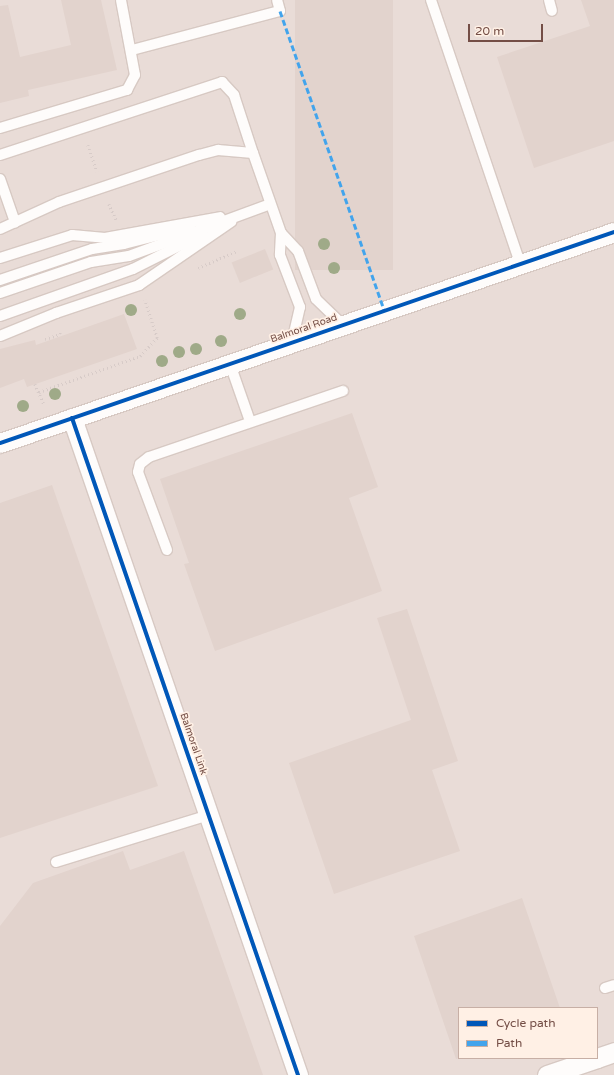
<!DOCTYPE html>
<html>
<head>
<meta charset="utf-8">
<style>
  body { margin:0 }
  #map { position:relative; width:614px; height:1075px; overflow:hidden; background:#f6ece5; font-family:"Varela Round",sans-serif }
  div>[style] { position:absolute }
  .industrial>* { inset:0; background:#e9dcd7 }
  .building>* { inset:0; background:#e2d3cd; transform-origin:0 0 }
  .path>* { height:2.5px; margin-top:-1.25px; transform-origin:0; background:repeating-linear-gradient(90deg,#d7cbc8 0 1px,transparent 0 4px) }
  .roads { filter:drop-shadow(1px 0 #d7c9c3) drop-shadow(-1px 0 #d7c9c3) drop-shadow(0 1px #d7c9c3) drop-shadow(0 -1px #d7c9c3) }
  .service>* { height:10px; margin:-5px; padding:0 5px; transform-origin:5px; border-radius:5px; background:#fefcfb }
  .minor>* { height:19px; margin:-9.5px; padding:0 9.5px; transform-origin:9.5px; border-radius:9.5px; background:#fefcfb }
  .quiet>* { height:3px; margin-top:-1.5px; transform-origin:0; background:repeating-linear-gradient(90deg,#42a4ec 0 6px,transparent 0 9px) }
  .cycleway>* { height:4px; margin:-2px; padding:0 2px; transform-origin:2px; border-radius:2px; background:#0057b8 }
  .trees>* { width:12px; height:12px; margin:-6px; border-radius:50%; background:#9faa88 }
  span { translate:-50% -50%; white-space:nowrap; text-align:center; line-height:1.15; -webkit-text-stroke:3.5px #fff0e5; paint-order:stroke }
  .street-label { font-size:10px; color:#744e46 }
  .legend { position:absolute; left:458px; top:1007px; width:140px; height:52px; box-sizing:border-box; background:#fff0e5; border:1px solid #c7afa5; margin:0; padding:5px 7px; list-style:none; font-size:12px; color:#744e46 }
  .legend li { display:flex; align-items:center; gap:8px; height:20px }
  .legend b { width:20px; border:1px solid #c7afa5 }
  .scale { position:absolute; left:468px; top:24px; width:75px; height:18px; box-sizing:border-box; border:2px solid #744e46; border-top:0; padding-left:5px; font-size:12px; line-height:14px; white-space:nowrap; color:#744e46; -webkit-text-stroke:3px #fff0e5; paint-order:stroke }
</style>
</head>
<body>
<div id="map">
  <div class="industrial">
    <i style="clip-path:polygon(evenodd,0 0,614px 0,614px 1075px,0 1075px,0 0,459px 1008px,597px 1008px,597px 1058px,459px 1058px,459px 1008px)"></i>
  </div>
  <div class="building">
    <i style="clip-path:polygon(61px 0,101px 0,117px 70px,28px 90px,29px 96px,0 103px,0 6px,8px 5px,20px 57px,71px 45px)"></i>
    <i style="left:295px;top:0;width:98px;height:270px"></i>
    <i style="clip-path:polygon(581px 0,614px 0,614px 141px,534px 168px,497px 57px,590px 26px)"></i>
    <i style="left:265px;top:249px;width:22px;height:36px;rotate:68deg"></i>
    <i style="clip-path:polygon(124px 314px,137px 349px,27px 387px,24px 379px,0 388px,0 349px,35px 340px,36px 345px)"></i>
    <i style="clip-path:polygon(352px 413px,378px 487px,349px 498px,382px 591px,215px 651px,184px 564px,189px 563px,160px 479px)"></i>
    <i style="clip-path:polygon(52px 485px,158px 786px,0 838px,0 503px)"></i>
    <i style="clip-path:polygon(407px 609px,458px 761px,432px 770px,460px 851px,334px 894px,289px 763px,411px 720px,377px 618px)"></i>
    <i style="clip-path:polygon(123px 851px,130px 870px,184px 851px,263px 1075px,0 1075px,0 926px,33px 883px)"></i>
    <i style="clip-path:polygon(522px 898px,560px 1008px,459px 1008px,459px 1058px,456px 1059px,414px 936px)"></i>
  </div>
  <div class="path">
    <i style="left:88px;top:145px;width:28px;rotate:71deg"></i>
    <i style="left:109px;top:204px;width:17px;rotate:65deg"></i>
    <i style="left:198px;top:268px;width:43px;rotate:-23.6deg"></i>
    <i style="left:45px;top:339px;width:16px;rotate:-18deg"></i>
    <i style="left:60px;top:334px;width:3px;rotate:-108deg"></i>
    <i style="left:35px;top:384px;width:22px;rotate:66deg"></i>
    <i style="left:39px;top:392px;width:107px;rotate:-19.6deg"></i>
    <i style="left:140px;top:356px;width:25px;rotate:-47deg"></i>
    <i style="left:157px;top:338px;width:40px;rotate:-108deg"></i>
  </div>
  <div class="roads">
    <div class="service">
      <i style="left:431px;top:0;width:278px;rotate:71.3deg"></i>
      <i style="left:549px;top:0;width:11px;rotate:75deg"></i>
      <i style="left:132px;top:50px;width:153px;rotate:-14.8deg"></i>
      <i style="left:280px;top:11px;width:11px;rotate:-105deg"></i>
      <i style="left:0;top:128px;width:133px;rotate:-16.7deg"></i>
      <i style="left:127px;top:90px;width:17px;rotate:-62deg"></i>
      <i style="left:135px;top:75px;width:76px;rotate:-100.6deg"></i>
      <i style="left:0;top:155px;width:234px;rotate:-18.2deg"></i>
      <i style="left:222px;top:82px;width:18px;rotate:47deg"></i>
      <i style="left:234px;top:95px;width:61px;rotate:71.9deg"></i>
      <i style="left:0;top:179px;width:46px;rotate:70.8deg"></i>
      <i style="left:0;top:229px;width:65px;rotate:-24.6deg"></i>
      <i style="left:59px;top:202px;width:148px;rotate:-18.6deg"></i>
      <i style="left:199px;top:155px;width:20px;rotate:-15deg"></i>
      <i style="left:218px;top:150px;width:35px;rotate:5deg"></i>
      <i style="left:253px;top:153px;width:85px;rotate:70.7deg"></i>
      <i style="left:281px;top:233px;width:25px;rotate:47deg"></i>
      <i style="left:298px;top:251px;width:51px;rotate:69.4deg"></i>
      <i style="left:316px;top:299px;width:36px;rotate:44deg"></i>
      <i style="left:281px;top:233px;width:22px;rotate:93deg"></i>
      <i style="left:280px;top:255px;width:56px;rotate:69deg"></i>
      <i style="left:300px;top:307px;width:36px;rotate:103deg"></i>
      <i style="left:0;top:258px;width:76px;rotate:-17.7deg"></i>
      <i style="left:72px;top:235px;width:33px;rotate:5deg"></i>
      <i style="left:105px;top:238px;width:117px;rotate:-10.3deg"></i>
      <i style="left:0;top:280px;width:97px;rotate:-18.6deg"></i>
      <i style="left:92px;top:249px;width:32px;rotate:-9deg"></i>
      <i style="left:124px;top:244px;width:68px;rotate:-14.4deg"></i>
      <i style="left:0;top:293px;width:96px;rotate:-18.8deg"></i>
      <i style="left:91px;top:262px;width:38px;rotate:-9deg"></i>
      <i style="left:129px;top:256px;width:150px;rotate:-20.2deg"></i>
      <i style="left:0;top:316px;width:141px;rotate:-19.5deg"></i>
      <i style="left:133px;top:269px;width:78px;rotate:-26.6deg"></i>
      <i style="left:0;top:336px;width:61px;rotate:-22.3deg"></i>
      <i style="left:56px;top:313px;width:88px;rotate:-18.6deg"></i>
      <i style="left:139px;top:285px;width:112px;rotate:-34.4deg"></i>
      <i style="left:230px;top:364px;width:60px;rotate:70.7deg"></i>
      <i style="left:167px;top:550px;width:83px;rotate:-110.4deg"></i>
      <i style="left:138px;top:472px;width:8px;rotate:-76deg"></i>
      <i style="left:140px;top:464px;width:11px;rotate:-38deg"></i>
      <i style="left:149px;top:457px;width:205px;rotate:-18.8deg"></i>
      <i style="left:56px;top:862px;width:160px;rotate:-17.1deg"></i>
      <i style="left:605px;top:988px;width:9px;rotate:-18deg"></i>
    </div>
    <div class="minor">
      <i style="left:72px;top:418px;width:695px;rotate:71.02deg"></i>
      <i style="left:0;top:443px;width:649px;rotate:-18.97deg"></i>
      <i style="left:597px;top:1058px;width:18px;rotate:-19deg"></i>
      <i style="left:547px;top:1075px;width:53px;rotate:-18.8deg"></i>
    </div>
  </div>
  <div class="quiet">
    <i style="left:280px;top:11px;width:317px;rotate:70.8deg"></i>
  </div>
  <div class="cycleway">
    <i style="left:72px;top:418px;width:695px;rotate:71.02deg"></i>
    <i style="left:0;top:443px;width:649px;rotate:-18.97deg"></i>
  </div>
  <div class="trees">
    <i style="left:324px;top:244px"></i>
    <i style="left:334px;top:268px"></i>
    <i style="left:131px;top:310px"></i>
    <i style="left:240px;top:314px"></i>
    <i style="left:221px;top:341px"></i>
    <i style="left:196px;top:349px"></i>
    <i style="left:179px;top:352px"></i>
    <i style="left:162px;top:361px"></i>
    <i style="left:55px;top:394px"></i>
    <i style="left:23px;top:406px"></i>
  </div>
  <div class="street-label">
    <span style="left:304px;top:329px;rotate:-19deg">Balmoral Road</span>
    <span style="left:193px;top:744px;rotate:71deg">Balmoral Link</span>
  </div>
  <ul class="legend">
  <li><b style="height:5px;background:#0057b8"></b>Cycle path</li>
  <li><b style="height:5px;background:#42a4ec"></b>Path</li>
  </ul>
  <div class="scale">20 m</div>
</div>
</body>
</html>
